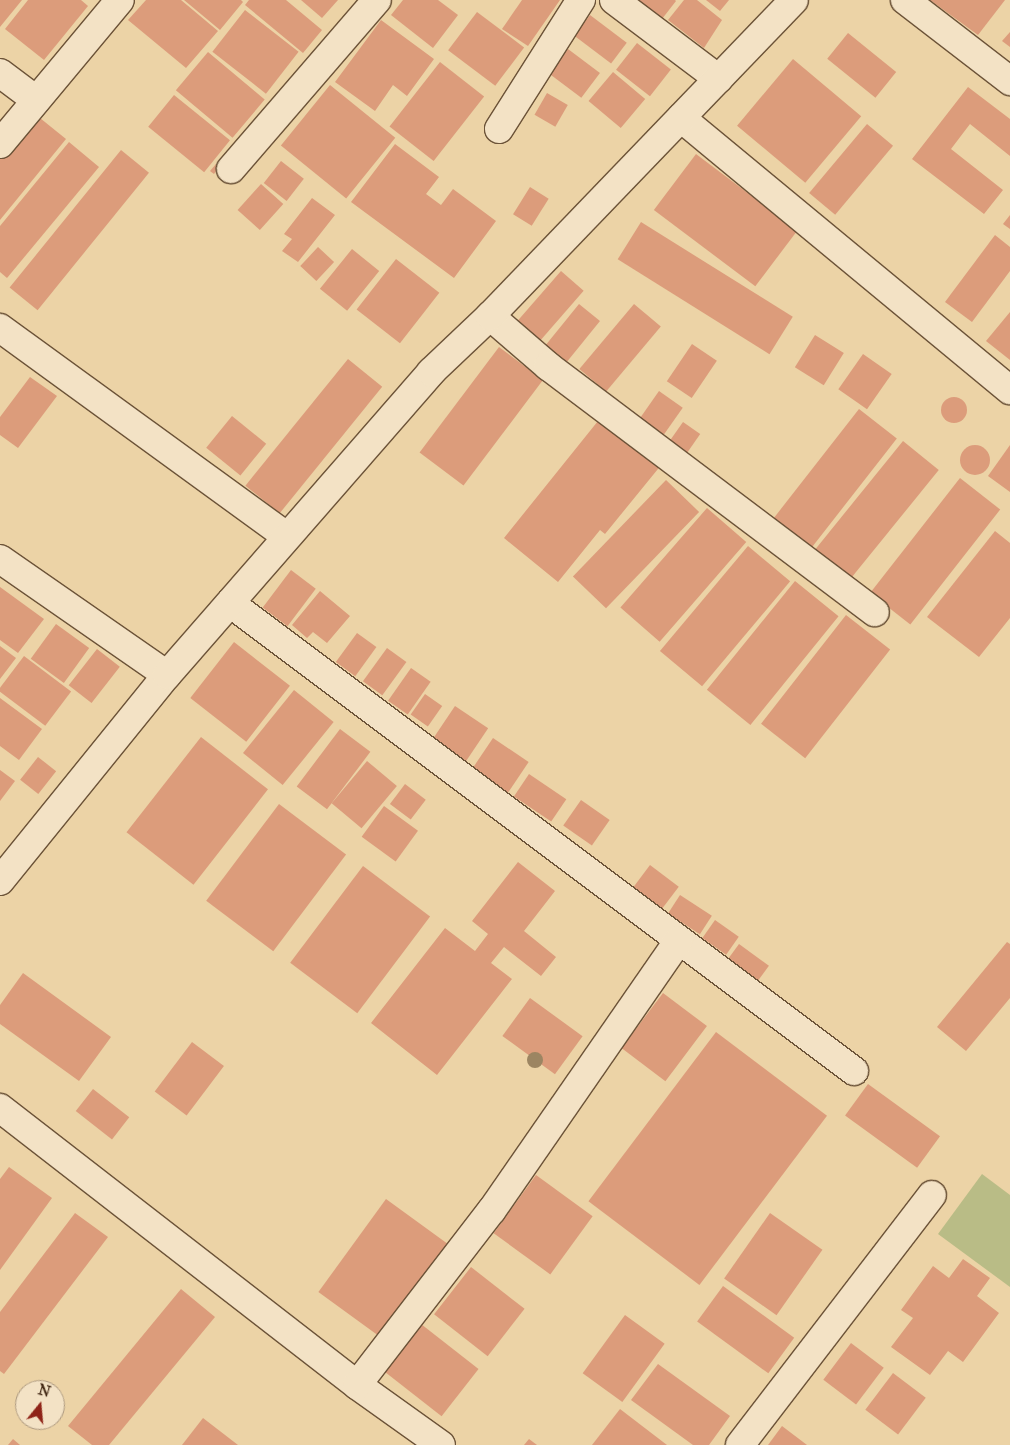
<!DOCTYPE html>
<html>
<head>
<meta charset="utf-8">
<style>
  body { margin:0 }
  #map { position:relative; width:1010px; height:1445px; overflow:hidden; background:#ecd3a6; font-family:"IM FELL Great Primer",serif }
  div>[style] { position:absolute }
  .green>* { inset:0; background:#b9bc86 }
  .building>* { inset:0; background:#dc9c7b; transform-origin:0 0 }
  .round { border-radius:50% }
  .roads { filter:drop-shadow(1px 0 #6c5338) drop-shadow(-1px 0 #6c5338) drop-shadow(0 1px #6c5338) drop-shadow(0 -1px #6c5338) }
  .minor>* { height:28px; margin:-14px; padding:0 14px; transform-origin:14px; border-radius:14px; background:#f3e2c5 }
  .tertiary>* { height:28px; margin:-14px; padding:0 14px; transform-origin:14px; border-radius:14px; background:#f3e2c5 }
  .trees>* { width:16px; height:16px; margin:-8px; border-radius:50%; background:#9c8562 }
  span { translate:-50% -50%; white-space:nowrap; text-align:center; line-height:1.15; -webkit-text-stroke:4px #f3e2c5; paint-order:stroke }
  .north { position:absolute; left:15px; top:1380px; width:50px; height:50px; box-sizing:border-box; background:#f3e2c5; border:1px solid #ac987e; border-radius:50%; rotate:17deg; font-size:14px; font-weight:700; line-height:20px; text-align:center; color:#422814 }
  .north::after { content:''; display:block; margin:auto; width:18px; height:22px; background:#8f2418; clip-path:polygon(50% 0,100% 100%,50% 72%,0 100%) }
</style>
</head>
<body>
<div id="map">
  <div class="green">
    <i style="clip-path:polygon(982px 1174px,1010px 1195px,1010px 1287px,938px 1234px)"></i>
  </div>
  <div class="building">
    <i style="clip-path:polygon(0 0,22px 0,0 27px)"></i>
    <i style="clip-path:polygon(28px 0,81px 0,88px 6px,44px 60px,5px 29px)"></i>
    <i style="clip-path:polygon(146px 0,181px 0,218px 31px,186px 68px,128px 20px)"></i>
    <i style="clip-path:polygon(184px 0,241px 0,243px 2px,220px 30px)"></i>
    <i style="clip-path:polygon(249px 0,286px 0,322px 30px,303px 53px,245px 5px)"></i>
    <i style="clip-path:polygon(301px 0,338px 0,322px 18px)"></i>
    <i style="clip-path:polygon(403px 0,438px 0,458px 15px,433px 48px,391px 15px)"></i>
    <i style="clip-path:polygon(522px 0,560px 0,528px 46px,502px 29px)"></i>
    <i style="clip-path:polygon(636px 0,675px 0,676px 1px,662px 19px)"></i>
    <i style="clip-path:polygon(684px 0,697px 0,722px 20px,704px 48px,668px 20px)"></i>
    <i style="clip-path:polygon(706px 0,729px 0,720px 11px)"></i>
    <i style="clip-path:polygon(930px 0,1005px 0,978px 35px)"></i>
    <i style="left:245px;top:10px;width:68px;height:53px;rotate:38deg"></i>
    <i style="left:477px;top:12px;width:59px;height:48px;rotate:37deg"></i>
    <i style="left:590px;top:15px;width:46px;height:26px;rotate:37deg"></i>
    <i style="clip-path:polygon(381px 20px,434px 59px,407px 96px,393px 85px,375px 111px,335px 82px)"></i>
    <i style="clip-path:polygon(1010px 32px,1010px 47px,1002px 41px)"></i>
    <i style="left:848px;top:33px;width:62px;height:33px;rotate:39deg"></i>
    <i style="left:637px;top:43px;width:43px;height:34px;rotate:38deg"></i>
    <i style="left:568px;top:49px;width:40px;height:31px;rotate:37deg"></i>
    <i style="left:208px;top:52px;width:74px;height:50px;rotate:40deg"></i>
    <i style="left:793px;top:59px;width:89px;height:87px;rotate:40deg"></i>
    <i style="left:440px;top:62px;width:56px;height:82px;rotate:38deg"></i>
    <i style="left:613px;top:72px;width:42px;height:38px;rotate:40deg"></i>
    <i style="left:330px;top:85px;width:84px;height:78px;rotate:39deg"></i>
    <i style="clip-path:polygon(968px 87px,1010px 119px,1010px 156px,970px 124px,951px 149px,1003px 190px,984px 214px,912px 159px)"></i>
    <i style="left:547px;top:93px;width:24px;height:25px;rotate:30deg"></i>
    <i style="left:174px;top:95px;width:72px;height:41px;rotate:39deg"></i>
    <i style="clip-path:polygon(35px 114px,66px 139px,0 220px,0 156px)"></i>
    <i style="left:867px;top:124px;width:34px;height:90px;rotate:40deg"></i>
    <i style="clip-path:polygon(69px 142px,99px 167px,7px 278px,0 272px,0 226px)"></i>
    <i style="clip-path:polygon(395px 144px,439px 177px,426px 194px,441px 205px,453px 189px,496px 221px,454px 278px,351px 202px)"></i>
    <i style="left:121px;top:150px;width:36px;height:177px;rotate:39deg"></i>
    <i style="left:696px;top:154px;width:127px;height:70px;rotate:37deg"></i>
    <i style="left:281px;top:161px;width:29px;height:28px;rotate:38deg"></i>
    <i style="clip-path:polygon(216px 164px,219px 167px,214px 174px,210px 171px)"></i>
    <i style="left:261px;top:184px;width:30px;height:35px;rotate:42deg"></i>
    <i style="left:530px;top:187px;width:22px;height:32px;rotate:32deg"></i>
    <i style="clip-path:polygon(312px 198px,335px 215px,298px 262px,282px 251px,292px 239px,284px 234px)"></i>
    <i style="clip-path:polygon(1010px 215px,1010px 229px,1003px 224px)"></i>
    <i style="left:641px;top:222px;width:179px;height:44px;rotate:32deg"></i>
    <i style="clip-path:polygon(995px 235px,1010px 247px,1010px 271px,972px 322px,945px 302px)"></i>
    <i style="left:318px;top:247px;width:22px;height:26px;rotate:43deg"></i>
    <i style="left:352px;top:249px;width:35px;height:51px;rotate:39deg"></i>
    <i style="left:396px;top:259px;width:55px;height:64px;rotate:38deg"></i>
    <i style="left:561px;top:271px;width:30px;height:67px;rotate:41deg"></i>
    <i style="left:579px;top:304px;width:27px;height:55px;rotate:39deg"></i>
    <i style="left:634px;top:304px;width:35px;height:85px;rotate:40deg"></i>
    <i style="clip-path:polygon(1010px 312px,1010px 360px,986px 341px)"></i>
    <i style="left:815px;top:335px;width:34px;height:38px;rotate:32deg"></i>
    <i style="left:692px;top:344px;width:30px;height:45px;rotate:34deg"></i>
    <i style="left:499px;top:347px;width:55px;height:132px;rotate:37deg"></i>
    <i style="left:863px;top:354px;width:35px;height:43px;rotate:35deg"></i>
    <i style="left:348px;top:359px;width:44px;height:163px;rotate:39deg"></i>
    <i style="clip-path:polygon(30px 377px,57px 396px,18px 448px,0 435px,0 417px)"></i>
    <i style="left:659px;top:391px;width:29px;height:43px;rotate:35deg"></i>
    <i class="round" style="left:941px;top:397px;width:26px;height:26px"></i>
    <i style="left:859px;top:409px;width:48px;height:143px;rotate:38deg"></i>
    <i style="left:232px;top:416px;width:44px;height:41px;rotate:39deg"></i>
    <i style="clip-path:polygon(602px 416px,662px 464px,605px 534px,600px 530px,558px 582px,504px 538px)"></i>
    <i style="left:683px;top:422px;width:21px;height:34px;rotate:35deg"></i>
    <i style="left:903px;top:441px;width:46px;height:144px;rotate:39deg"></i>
    <i class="round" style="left:960px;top:445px;width:30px;height:30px"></i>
    <i style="clip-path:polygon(1010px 445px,1010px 492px,988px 476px)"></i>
    <i style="left:960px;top:478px;width:51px;height:146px;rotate:38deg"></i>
    <i style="left:666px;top:480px;width:46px;height:134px;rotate:44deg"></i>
    <i style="left:707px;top:508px;width:52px;height:132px;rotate:41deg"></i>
    <i style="clip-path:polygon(995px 531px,1010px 543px,1010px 618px,979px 657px,927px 617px)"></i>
    <i style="left:748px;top:546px;width:55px;height:137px;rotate:40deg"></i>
    <i style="left:291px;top:570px;width:31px;height:47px;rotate:37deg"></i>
    <i style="left:795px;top:581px;width:56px;height:140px;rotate:39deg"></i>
    <i style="clip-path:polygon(0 587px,44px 619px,18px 653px,0 640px)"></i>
    <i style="clip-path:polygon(320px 591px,350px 616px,327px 643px,313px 632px,307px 638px,292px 625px)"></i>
    <i style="left:846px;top:615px;width:56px;height:138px;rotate:38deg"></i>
    <i style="left:56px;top:624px;width:41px;height:43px;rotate:36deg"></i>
    <i style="left:357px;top:633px;width:24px;height:36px;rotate:36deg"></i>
    <i style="left:234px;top:642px;width:71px;height:71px;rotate:38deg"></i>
    <i style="clip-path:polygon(0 646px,16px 658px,0 679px)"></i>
    <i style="left:387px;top:648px;width:24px;height:41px;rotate:36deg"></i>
    <i style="left:97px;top:649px;width:29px;height:46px;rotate:38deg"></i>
    <i style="left:24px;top:656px;width:59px;height:43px;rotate:37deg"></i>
    <i style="left:411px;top:668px;width:24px;height:40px;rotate:35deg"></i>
    <i style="left:294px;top:690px;width:51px;height:81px;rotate:39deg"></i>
    <i style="left:425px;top:694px;width:21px;height:25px;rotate:35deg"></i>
    <i style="clip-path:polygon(0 698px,42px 729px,19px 760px,0 746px)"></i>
    <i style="left:455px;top:706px;width:40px;height:40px;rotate:34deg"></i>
    <i style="left:340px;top:729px;width:38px;height:72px;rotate:37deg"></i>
    <i style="left:201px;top:737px;width:85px;height:121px;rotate:38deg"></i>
    <i style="left:493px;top:738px;width:43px;height:37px;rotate:34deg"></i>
    <i style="left:38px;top:757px;width:23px;height:29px;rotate:38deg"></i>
    <i style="left:367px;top:761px;width:39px;height:55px;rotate:40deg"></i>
    <i style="clip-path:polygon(0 770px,15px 781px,0 801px)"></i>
    <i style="left:529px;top:774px;width:45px;height:27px;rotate:34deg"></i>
    <i style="left:405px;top:784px;width:26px;height:25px;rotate:37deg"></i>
    <i style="left:581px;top:800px;width:35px;height:31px;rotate:35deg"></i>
    <i style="left:279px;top:804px;width:84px;height:121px;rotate:37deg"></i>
    <i style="left:384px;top:806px;width:42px;height:38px;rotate:36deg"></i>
    <i style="clip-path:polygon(518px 862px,555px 891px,524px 931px,556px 957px,541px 976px,504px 947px,491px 963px,512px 979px,437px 1075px,371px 1023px,445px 928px,475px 951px,488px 934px,472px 921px)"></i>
    <i style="left:650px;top:865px;width:36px;height:29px;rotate:37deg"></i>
    <i style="left:363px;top:866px;width:84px;height:121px;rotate:37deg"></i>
    <i style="left:680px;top:895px;width:38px;height:22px;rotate:33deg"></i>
    <i style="left:715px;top:920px;width:29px;height:22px;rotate:35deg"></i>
    <i style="clip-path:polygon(1007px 942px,1010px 944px,1010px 998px,966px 1051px,937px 1027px)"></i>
    <i style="left:739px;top:944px;width:37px;height:19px;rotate:36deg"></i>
    <i style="clip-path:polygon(23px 973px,111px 1037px,79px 1081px,0 1024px,0 1005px)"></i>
    <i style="left:663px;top:993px;width:55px;height:69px;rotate:37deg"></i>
    <i style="left:530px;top:998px;width:65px;height:47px;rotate:36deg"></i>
    <i style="left:716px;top:1032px;width:139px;height:212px;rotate:37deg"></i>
    <i style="left:192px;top:1042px;width:40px;height:62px;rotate:37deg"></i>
    <i style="left:868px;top:1084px;width:89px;height:39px;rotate:36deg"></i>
    <i style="left:93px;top:1089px;width:46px;height:28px;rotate:38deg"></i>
    <i style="clip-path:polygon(9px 1167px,52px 1198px,0 1270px,0 1179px)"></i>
    <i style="left:536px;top:1175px;width:70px;height:72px;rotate:36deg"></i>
    <i style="left:386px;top:1199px;width:82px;height:115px;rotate:36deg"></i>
    <i style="clip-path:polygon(75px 1213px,108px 1237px,4px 1374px,0 1371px,0 1312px)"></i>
    <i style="left:770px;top:1213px;width:64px;height:80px;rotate:35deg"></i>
    <i style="clip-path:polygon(963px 1259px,990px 1278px,977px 1296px,999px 1313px,963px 1362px,948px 1351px,930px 1375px,891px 1347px,913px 1318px,901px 1310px,933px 1266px,949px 1278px)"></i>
    <i style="left:471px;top:1267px;width:68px;height:60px;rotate:38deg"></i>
    <i style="left:723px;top:1286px;width:88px;height:44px;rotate:36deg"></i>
    <i style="clip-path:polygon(181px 1289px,215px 1317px,109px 1445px,92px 1445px,68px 1426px)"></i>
    <i style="left:625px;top:1315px;width:49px;height:72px;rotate:36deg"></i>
    <i style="left:421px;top:1324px;width:73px;height:60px;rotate:38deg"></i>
    <i style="left:851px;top:1343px;width:41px;height:46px;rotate:37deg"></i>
    <i style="clip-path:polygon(658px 1364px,730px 1416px,709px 1445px,693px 1445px,631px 1400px)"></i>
    <i style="left:893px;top:1373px;width:41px;height:46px;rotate:37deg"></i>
    <i style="clip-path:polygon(620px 1409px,667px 1445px,592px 1445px)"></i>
    <i style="clip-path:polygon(203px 1418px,238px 1445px,182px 1445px)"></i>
    <i style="clip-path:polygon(782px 1426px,807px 1445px,768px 1445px)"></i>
    <i style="clip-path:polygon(13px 1439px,20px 1445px,8px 1445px)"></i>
    <i style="clip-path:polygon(529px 1439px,537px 1445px,524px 1445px)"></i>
  </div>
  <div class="roads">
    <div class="minor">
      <i style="left:614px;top:0;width:131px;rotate:37deg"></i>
      <i style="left:905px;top:0;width:133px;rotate:37.6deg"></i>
      <i style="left:0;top:73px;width:45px;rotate:36.9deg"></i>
      <i style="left:681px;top:118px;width:427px;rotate:39.6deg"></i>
      <i style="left:499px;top:129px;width:153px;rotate:-57.6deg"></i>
      <i style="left:0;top:144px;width:187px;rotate:-50.2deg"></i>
      <i style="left:231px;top:169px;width:223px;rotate:-49.2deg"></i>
      <i style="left:490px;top:316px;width:77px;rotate:40.8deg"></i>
      <i style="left:548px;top:366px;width:409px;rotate:37deg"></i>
      <i style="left:0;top:328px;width:354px;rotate:36deg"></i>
      <i style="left:0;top:559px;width:203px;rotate:34.8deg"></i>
      <i style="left:230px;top:603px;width:780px;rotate:36.87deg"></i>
      <i style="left:0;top:1108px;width:452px;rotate:37.8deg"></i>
      <i style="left:357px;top:1385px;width:103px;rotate:35.5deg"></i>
      <i style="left:357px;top:1385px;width:221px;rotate:-52.4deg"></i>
      <i style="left:492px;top:1210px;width:327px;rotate:-55.3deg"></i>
      <i style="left:740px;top:1445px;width:315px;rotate:-52.5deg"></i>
    </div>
    <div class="tertiary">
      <i style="left:0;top:881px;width:265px;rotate:-51deg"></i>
      <i style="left:167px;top:675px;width:402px;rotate:-48.9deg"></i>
      <i style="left:431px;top:372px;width:81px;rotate:-43.5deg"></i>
      <i style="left:490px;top:316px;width:438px;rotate:-46.1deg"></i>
    </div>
  </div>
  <div class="trees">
    <i style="left:535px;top:1060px"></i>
  </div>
  <div class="north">N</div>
</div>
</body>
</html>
